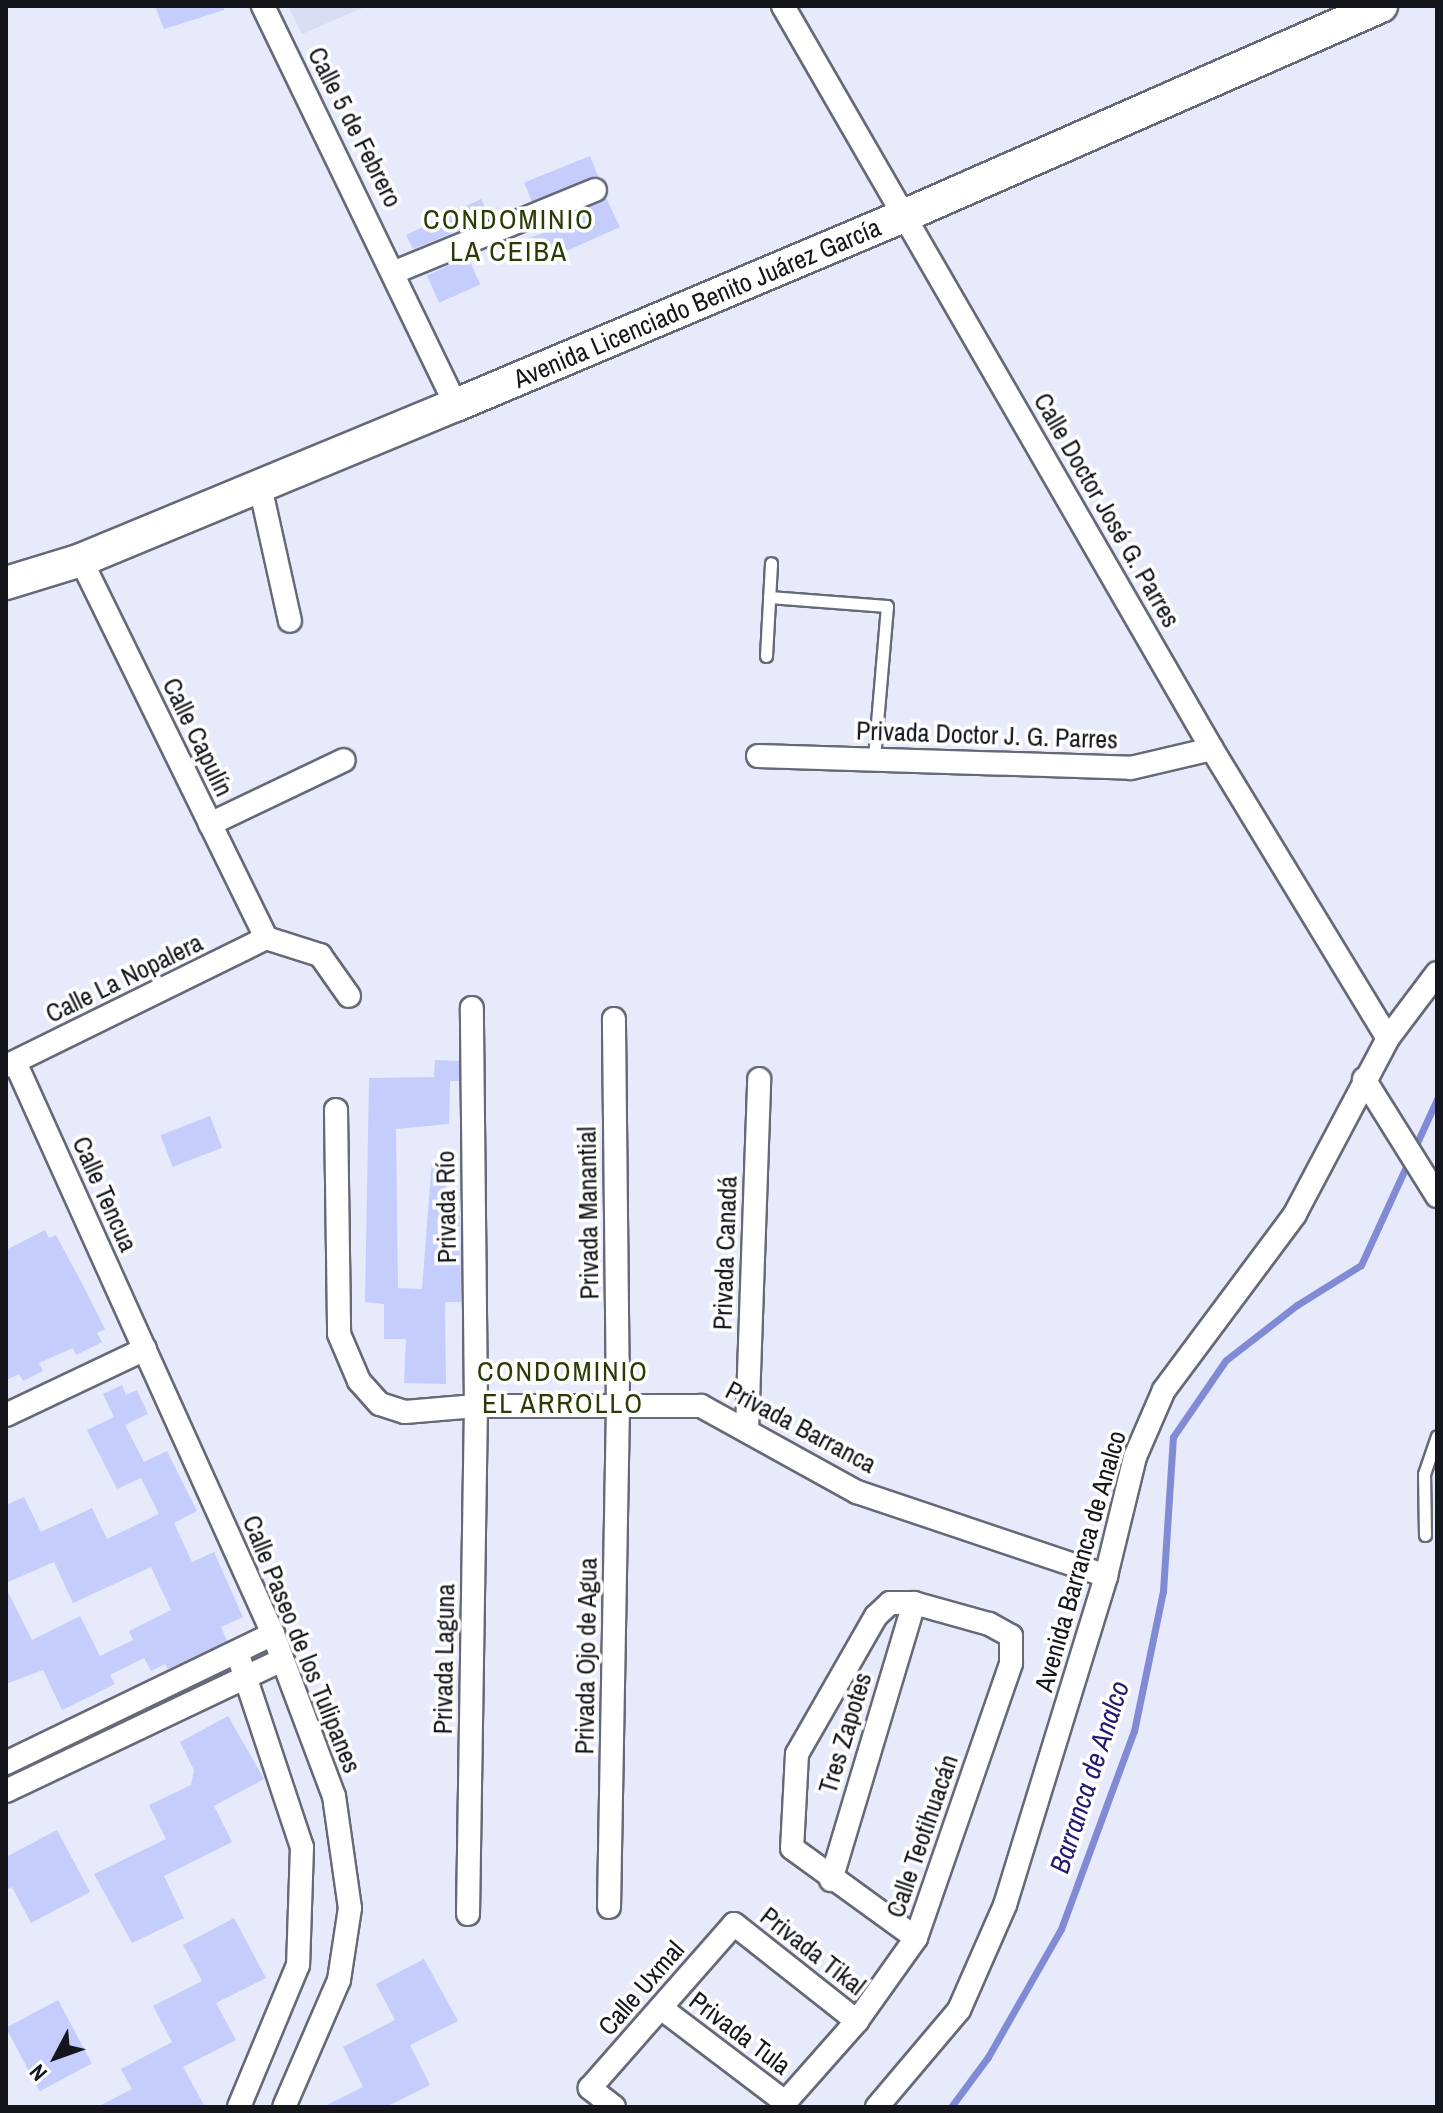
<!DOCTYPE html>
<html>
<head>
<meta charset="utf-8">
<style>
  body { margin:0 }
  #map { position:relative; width:1443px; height:2113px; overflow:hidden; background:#e7eafa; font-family:"Archivo Narrow",sans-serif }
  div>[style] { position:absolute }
  .built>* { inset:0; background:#d9ddf4 }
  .stream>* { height:7px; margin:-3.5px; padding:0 3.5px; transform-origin:3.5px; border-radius:3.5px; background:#818bd5 }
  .building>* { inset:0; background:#c5cdfc; transform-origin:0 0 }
  .roads { filter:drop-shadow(2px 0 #666976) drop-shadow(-2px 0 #666976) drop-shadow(0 2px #666976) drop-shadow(0 -2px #666976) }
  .service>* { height:11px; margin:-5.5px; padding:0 5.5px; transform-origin:5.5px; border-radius:5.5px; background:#fff }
  .minor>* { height:22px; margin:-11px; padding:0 11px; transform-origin:11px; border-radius:11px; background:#fff }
  .secondary>* { height:32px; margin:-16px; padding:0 16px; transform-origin:16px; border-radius:16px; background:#fff }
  span { translate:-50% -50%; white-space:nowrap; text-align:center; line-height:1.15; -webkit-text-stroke:7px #fff; paint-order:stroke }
  .street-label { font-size:26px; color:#15161b }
  .neighbourhood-label { font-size:28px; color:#293c04; letter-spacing:2px }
  .water-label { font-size:28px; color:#211b70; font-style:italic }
  .frame { position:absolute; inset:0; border:8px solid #15161b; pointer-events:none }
  .north { position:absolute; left:16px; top:2017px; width:80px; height:80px; -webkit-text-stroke:6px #fff; paint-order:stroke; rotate:229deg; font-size:22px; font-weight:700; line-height:32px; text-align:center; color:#15161b }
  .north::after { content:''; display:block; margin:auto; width:28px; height:36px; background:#15161b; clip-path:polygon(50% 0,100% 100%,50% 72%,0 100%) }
</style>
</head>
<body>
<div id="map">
  <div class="built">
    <i style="clip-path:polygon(288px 6px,367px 6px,302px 34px)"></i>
  </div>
  <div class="stream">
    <i style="left:951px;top:2107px;width:62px;rotate:-53.5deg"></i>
    <i style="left:988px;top:2057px;width:147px;rotate:-60.3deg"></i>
    <i style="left:1061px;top:1929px;width:211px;rotate:-69.8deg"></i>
    <i style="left:1134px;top:1731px;width:143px;rotate:-78.3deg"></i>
    <i style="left:1163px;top:1591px;width:154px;rotate:-86.3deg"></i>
    <i style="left:1173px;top:1437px;width:93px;rotate:-55.5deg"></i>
    <i style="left:1226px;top:1360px;width:90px;rotate:-37.8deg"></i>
    <i style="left:1297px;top:1305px;width:75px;rotate:-32deg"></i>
    <i style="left:1361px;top:1265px;width:183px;rotate:-65.4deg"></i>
  </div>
  <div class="building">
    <i style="clip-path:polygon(155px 6px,224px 6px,224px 10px,164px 29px)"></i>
    <i style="left:590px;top:156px;width:22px;height:71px;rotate:68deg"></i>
    <i style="clip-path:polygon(606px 198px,620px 227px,535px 265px,524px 240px,543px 233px,541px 227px)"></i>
    <i style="clip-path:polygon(481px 199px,490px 218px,413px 249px,406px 235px)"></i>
    <i style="left:468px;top:257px;width:30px;height:45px;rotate:66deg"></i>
    <i style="clip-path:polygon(435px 1060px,459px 1061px,459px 1081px,450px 1081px,449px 1124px,396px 1129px,398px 1288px,422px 1289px,432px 1160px,446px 1160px,447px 1212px,460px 1215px,461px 1302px,445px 1302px,446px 1384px,404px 1383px,406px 1339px,384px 1339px,384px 1304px,365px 1302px,369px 1078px,434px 1077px)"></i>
    <i style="left:210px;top:1116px;width:34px;height:53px;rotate:69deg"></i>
    <i style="clip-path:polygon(45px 1230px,49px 1238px,56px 1235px,85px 1289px,105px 1329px,97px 1333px,102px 1342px,76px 1355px,73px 1348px,39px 1363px,43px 1371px,23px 1381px,19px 1374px,6px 1380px,6px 1250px)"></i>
    <i style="clip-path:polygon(122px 1385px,126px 1395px,137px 1390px,148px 1414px,125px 1425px,144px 1462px,167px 1451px,197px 1511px,174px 1523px,192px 1562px,214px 1552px,243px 1617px,221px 1627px,227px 1641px,168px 1669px,165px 1664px,151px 1671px,144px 1658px,110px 1675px,115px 1684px,62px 1710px,43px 1670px,6px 1684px,6px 1588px,32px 1640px,80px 1616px,100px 1656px,133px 1640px,129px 1631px,171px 1610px,151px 1567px,73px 1603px,54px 1562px,6px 1583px,6px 1505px,24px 1497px,41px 1532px,92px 1508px,107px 1539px,159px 1514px,141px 1478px,117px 1489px,87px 1430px,114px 1417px,103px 1394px)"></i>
    <i style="clip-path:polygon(228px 1716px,264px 1779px,214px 1806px,232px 1842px,164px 1876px,184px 1918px,132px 1943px,94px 1874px,166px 1839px,149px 1805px,191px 1785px,194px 1770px,180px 1742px)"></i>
    <i style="clip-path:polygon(57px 1830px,90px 1892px,31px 1923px,12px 1887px,6px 1890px,6px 1857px)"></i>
    <i style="clip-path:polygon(234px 1918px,266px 1978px,216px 2003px,236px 2040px,183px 2067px,205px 2107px,97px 2107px,132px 2089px,121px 2069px,172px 2042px,153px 2006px,202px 1981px,183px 1945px)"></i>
    <i style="clip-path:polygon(424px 1959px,458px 2021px,410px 2045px,430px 2085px,386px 2107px,323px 2107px,363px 2087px,343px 2047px,395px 2020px,376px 1984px)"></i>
    <i style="left:58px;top:2000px;width:72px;height:59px;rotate:62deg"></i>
  </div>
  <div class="roads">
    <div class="service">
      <i style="left:769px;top:597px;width:118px;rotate:4.4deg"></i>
      <i style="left:887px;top:606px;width:154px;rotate:94.9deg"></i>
      <i style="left:766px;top:656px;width:93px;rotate:-86.9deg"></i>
      <i style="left:1425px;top:1535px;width:61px;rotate:-90.9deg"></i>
      <i style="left:1424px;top:1474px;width:40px;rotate:-71.1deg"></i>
    </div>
    <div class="minor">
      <i style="left:263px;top:6px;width:443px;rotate:64.2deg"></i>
      <i style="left:783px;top:6px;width:858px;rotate:60deg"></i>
      <i style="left:1212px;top:749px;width:338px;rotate:58.7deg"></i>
      <i style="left:395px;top:272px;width:216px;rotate:-22.3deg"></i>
      <i style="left:260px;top:486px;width:138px;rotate:77.5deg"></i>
      <i style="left:81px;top:560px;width:421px;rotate:63.9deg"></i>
      <i style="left:758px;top:756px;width:373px;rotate:1.8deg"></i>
      <i style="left:1131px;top:768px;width:83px;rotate:-13.2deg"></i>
      <i style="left:210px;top:824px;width:148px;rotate:-25.5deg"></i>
      <i style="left:266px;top:938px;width:57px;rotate:17.5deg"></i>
      <i style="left:320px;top:955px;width:50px;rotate:54.7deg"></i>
      <i style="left:15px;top:1062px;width:627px;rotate:65.72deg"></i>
      <i style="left:273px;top:1634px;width:173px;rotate:69.4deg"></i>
      <i style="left:334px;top:1796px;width:113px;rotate:81.9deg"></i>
      <i style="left:350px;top:1908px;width:73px;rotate:98.7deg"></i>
      <i style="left:339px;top:1980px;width:138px;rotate:113.4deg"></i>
      <i style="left:6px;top:1066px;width:290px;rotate:-26.2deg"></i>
      <i style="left:1364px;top:1079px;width:138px;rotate:58deg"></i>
      <i style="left:336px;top:1110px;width:224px;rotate:89.2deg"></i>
      <i style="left:339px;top:1334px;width:51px;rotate:66.9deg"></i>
      <i style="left:359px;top:1381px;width:31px;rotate:48deg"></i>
      <i style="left:380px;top:1404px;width:26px;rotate:18deg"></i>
      <i style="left:405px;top:1412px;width:71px;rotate:-4.8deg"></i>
      <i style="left:476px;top:1406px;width:225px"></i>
      <i style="left:701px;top:1406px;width:178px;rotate:28.9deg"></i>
      <i style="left:857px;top:1492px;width:263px;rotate:18.6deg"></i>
      <i style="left:6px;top:1415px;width:154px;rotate:-25.4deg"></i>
      <i style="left:747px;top:1430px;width:351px;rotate:-88deg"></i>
      <i style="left:237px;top:1652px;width:206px;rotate:71.6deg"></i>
      <i style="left:302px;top:1847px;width:118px;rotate:91.9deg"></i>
      <i style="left:298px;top:1965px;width:154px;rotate:112.6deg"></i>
      <i style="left:6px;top:1763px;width:297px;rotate:-25.8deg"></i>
      <i style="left:6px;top:1791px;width:306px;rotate:-25.4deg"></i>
      <i style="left:831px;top:1880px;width:289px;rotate:-73.3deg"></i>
      <i style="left:609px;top:1907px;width:500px;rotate:-88.97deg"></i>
      <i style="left:618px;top:1407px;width:388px;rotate:-90.6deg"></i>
      <i style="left:468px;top:1914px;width:508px;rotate:-89.1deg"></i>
      <i style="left:476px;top:1406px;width:398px;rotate:-90.6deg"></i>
      <i style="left:661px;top:2008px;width:156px;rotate:37.2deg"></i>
      <i style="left:614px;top:2107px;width:31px;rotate:-142deg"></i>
      <i style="left:590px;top:2088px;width:218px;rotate:-48.7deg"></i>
      <i style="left:734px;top:1924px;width:157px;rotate:38.3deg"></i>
      <i style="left:781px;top:2107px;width:115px;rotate:-48.5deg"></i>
      <i style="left:857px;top:2021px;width:102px;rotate:-54.6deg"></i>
      <i style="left:916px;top:1938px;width:291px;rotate:-70.9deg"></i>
      <i style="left:1011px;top:1663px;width:27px;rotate:-90deg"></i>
      <i style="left:1011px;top:1636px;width:25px;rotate:-151deg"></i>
      <i style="left:989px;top:1624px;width:78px;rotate:-164.4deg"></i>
      <i style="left:914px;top:1603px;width:24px;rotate:180deg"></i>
      <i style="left:890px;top:1603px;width:19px;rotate:137deg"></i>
      <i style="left:876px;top:1616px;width:159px;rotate:119.8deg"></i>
      <i style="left:797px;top:1754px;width:94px;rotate:93deg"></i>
      <i style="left:792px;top:1848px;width:153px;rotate:36deg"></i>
      <i style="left:877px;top:2107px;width:127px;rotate:-49.8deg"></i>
      <i style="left:959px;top:2010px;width:115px;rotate:-66.3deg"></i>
      <i style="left:1005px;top:1905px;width:344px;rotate:-72.9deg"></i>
      <i style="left:1106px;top:1576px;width:122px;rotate:-76.3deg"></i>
      <i style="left:1135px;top:1457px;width:73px;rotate:-66.6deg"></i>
      <i style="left:1164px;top:1390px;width:219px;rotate:-53.3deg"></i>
      <i style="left:1295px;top:1214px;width:199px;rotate:-62.1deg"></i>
      <i style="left:1388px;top:1038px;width:81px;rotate:-53deg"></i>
    </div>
    <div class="secondary">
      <i style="left:6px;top:583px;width:78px;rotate:-17deg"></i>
      <i style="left:81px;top:560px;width:406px;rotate:-22.5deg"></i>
      <i style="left:456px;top:405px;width:488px;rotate:-22.9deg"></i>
      <i style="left:906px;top:215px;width:519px;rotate:-23.75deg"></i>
    </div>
  </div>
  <div class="street-label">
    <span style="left:355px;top:127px;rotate:63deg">Calle 5 de Febrero</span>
    <span style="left:697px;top:303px;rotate:-23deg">Avenida Licenciado Benito Juárez García</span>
    <span style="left:1107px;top:510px;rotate:60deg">Calle Doctor José G. Parres</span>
    <span style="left:987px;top:735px;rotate:2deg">Privada Doctor J. G. Parres</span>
    <span style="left:198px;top:737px;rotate:64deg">Calle Capulín</span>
    <span style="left:124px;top:978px;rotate:-26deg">Calle La Nopalera</span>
    <span style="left:105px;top:1194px;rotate:66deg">Calle Tencua</span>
    <span style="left:446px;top:1207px;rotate:-91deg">Privada Río</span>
    <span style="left:588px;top:1213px;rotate:-91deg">Privada Manantial</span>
    <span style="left:725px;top:1253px;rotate:-88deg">Privada Canadá</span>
    <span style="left:801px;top:1427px;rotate:28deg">Privada Barranca</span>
    <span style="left:1080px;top:1561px;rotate:-74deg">Avenida Barranca de Analco</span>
    <span style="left:302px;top:1644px;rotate:68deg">Calle Paseo de los Tulipanes</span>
    <span style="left:586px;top:1656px;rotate:-89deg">Privada Ojo de Agua</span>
    <span style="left:444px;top:1659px;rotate:-89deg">Privada Laguna</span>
    <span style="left:845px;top:1733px;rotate:-73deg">Tres Zapotes</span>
    <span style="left:922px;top:1836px;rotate:-71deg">Calle Teotihuacán</span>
    <span style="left:813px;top:1951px;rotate:38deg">Privada Tikal</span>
    <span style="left:641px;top:1988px;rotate:-49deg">Calle Uxmal</span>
    <span style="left:740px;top:2033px;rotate:37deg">Privada Tula</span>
  </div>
  <div class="neighbourhood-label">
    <span style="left:509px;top:235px">CONDOMINIO<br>LA CEIBA</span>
    <span style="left:563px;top:1387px">CONDOMINIO<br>EL ARROLLO</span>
  </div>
  <div class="water-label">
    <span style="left:1089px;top:1777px;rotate:-72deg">Barranca de Analco</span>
  </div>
  <div class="frame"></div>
  <div class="north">N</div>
</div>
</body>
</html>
